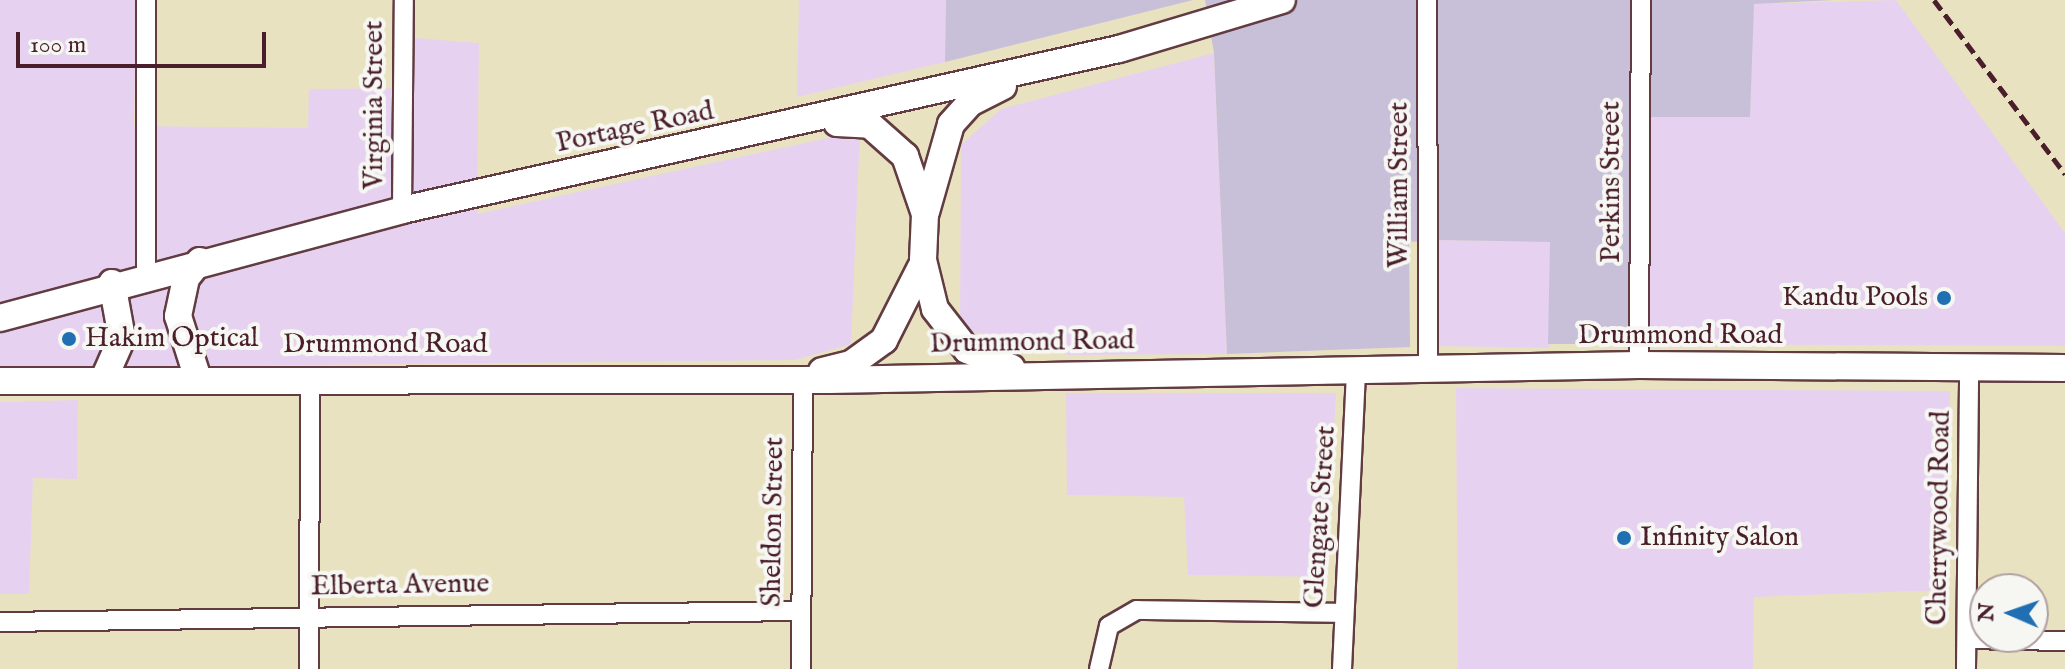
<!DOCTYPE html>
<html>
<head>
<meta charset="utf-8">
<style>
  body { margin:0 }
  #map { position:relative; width:2065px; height:669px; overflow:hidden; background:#e9e2c0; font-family:"IM FELL English",serif }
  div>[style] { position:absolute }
  .built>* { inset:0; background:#e6d2f0; transform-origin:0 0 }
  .industrial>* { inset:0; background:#c8bfd8 }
  .roads { filter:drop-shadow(2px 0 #623c41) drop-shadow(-2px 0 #623c41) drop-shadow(0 2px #623c41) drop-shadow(0 -2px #623c41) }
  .street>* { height:18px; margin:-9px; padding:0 9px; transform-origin:9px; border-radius:9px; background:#fff }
  .secondary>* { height:26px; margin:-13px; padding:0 13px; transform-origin:13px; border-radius:13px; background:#fff }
  .rail>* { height:5px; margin-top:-2.5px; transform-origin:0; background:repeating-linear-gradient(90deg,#4a1f2b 0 12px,transparent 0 18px) }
  .dots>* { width:22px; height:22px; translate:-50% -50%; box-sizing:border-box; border:4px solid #f6f6f2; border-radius:50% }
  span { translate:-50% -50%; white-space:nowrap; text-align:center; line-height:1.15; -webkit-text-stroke:8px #f6f6f2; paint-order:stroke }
  .street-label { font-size:28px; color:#4a1f2b }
  .poi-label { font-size:28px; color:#4a1f2b }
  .right { translate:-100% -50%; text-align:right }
  .left { translate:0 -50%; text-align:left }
  .north { position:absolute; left:1969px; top:573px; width:80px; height:80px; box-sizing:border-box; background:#f6f6f2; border:2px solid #b1a0a2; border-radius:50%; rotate:272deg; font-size:22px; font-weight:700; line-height:32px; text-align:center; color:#4a1f2b }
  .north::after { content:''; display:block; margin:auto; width:28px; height:36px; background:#1f6fb2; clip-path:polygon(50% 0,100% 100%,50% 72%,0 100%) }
  .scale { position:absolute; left:16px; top:32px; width:250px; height:36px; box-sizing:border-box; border:4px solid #4a1f2b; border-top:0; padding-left:10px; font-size:24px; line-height:28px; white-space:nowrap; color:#4a1f2b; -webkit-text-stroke:6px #f6f6f2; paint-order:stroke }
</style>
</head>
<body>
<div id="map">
  <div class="built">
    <i style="clip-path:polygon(0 0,136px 0,134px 126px,308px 128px,309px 89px,409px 88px,415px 38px,479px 43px,477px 214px,860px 131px,851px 344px,795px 360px,0 368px)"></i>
    <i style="clip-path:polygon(799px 0,946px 0,945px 62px,797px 97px)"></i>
    <i style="clip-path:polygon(1896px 0,2065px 233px,2065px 346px,1647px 344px,1646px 117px,1750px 117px,1753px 4px)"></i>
    <i style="clip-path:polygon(1214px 53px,1227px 354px,1068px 355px,960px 329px,961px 145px,1001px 109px)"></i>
    <i style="left:1438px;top:240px;width:113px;height:106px;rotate:1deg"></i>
    <i style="clip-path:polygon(1456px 388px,1950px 391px,1945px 590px,1754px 597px,1753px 669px,1458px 669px)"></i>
    <i style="clip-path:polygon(1066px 393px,1336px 393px,1327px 577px,1188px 575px,1184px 497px,1067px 495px)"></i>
    <i style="clip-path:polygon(78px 400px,77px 479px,33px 478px,29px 594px,0 594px,0 402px)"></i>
  </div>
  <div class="industrial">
    <i style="clip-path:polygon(946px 0,1193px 0,945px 62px)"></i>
    <i style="clip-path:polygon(1205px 0,1834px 0,1754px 4px,1750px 117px,1646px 117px,1647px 344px,1548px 344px,1550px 242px,1438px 240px,1409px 242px,1410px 347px,1227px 354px,1214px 53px)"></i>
  </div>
  <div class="roads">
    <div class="street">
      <i style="left:146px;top:0;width:273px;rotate:90deg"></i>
      <i style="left:1427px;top:0;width:369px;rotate:89.8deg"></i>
      <i style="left:402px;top:210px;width:210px;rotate:-89.5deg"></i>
      <i style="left:1639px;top:365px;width:365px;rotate:-89.7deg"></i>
      <i style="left:0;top:622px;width:801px;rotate:-0.79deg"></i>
      <i style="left:1967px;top:639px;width:98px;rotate:1.2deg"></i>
      <i style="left:309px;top:669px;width:292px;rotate:-89.8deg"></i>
      <i style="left:801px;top:669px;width:293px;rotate:-89.6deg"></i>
      <i style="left:1099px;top:669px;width:44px;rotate:-76.9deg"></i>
      <i style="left:1109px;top:626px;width:32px;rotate:-30deg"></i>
      <i style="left:1137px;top:610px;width:205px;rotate:0.8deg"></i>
      <i style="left:1342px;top:669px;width:300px;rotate:-87.3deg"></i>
      <i style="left:1966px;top:669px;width:302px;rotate:-89.4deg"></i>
    </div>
    <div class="secondary">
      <i style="left:837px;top:123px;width:33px;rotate:3deg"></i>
      <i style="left:870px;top:125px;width:47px;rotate:41.5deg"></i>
      <i style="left:905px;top:156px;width:61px;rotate:71deg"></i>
      <i style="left:925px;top:214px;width:46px;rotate:92.5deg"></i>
      <i style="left:923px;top:260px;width:50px;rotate:76.2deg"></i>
      <i style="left:935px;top:309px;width:52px;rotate:52deg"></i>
      <i style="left:967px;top:350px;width:48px;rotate:21.8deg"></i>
      <i style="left:926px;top:212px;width:91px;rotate:-74.1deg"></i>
      <i style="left:951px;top:124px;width:28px;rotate:-48deg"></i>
      <i style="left:970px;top:103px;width:37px;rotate:-27deg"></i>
      <i style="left:0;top:318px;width:416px;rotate:-15deg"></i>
      <i style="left:402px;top:210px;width:735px;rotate:-12.66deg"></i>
      <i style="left:1119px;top:49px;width:170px;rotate:-16.7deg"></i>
      <i style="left:822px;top:371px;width:30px;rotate:-14deg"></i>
      <i style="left:851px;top:364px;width:41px;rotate:-36deg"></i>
      <i style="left:884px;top:340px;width:82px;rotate:-63.1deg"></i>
      <i style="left:198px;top:379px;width:66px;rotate:-107.6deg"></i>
      <i style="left:178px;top:316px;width:39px;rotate:-78deg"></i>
      <i style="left:186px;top:278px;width:22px;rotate:-51deg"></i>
      <i style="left:0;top:381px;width:829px;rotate:-0.07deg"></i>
      <i style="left:829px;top:380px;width:810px;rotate:-1.06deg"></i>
      <i style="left:1639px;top:365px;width:426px;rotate:0.4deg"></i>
      <i style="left:103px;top:381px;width:47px;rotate:-66.2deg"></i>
      <i style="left:122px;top:338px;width:56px;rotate:-100.3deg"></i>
    </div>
  </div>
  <div class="rail">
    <i style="left:1934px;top:0;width:218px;rotate:53deg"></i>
  </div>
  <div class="dots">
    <i style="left:1944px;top:298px;background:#1f6fb2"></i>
    <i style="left:69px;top:339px;background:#1f6fb2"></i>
    <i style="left:1624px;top:538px;background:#1f6fb2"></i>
  </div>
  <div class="street-label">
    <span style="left:375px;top:105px;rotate:-90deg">Virginia Street</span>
    <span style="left:635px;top:128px;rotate:-12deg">Portage Road</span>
    <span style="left:1612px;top:182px;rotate:-90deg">Perkins Street</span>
    <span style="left:1400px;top:185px;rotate:-90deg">William Street</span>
    <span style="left:1680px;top:336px">Drummond Road</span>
    <span style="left:1032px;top:343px;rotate:-1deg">Drummond Road</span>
    <span style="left:385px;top:345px">Drummond Road</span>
    <span style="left:1321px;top:517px;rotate:-86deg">Glengate Street</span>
    <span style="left:1940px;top:518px;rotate:-89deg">Cherrywood Road</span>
    <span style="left:774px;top:522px;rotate:-89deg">Sheldon Street</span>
    <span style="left:400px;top:586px;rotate:-1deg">Elberta Avenue</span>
  </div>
  <div class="poi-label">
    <span class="right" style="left:1928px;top:298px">Kandu Pools</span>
    <span class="left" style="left:85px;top:339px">Hakim Optical</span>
    <span class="left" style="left:1640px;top:538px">Infinity Salon</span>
  </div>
  <div class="north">N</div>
  <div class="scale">100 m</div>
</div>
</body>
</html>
